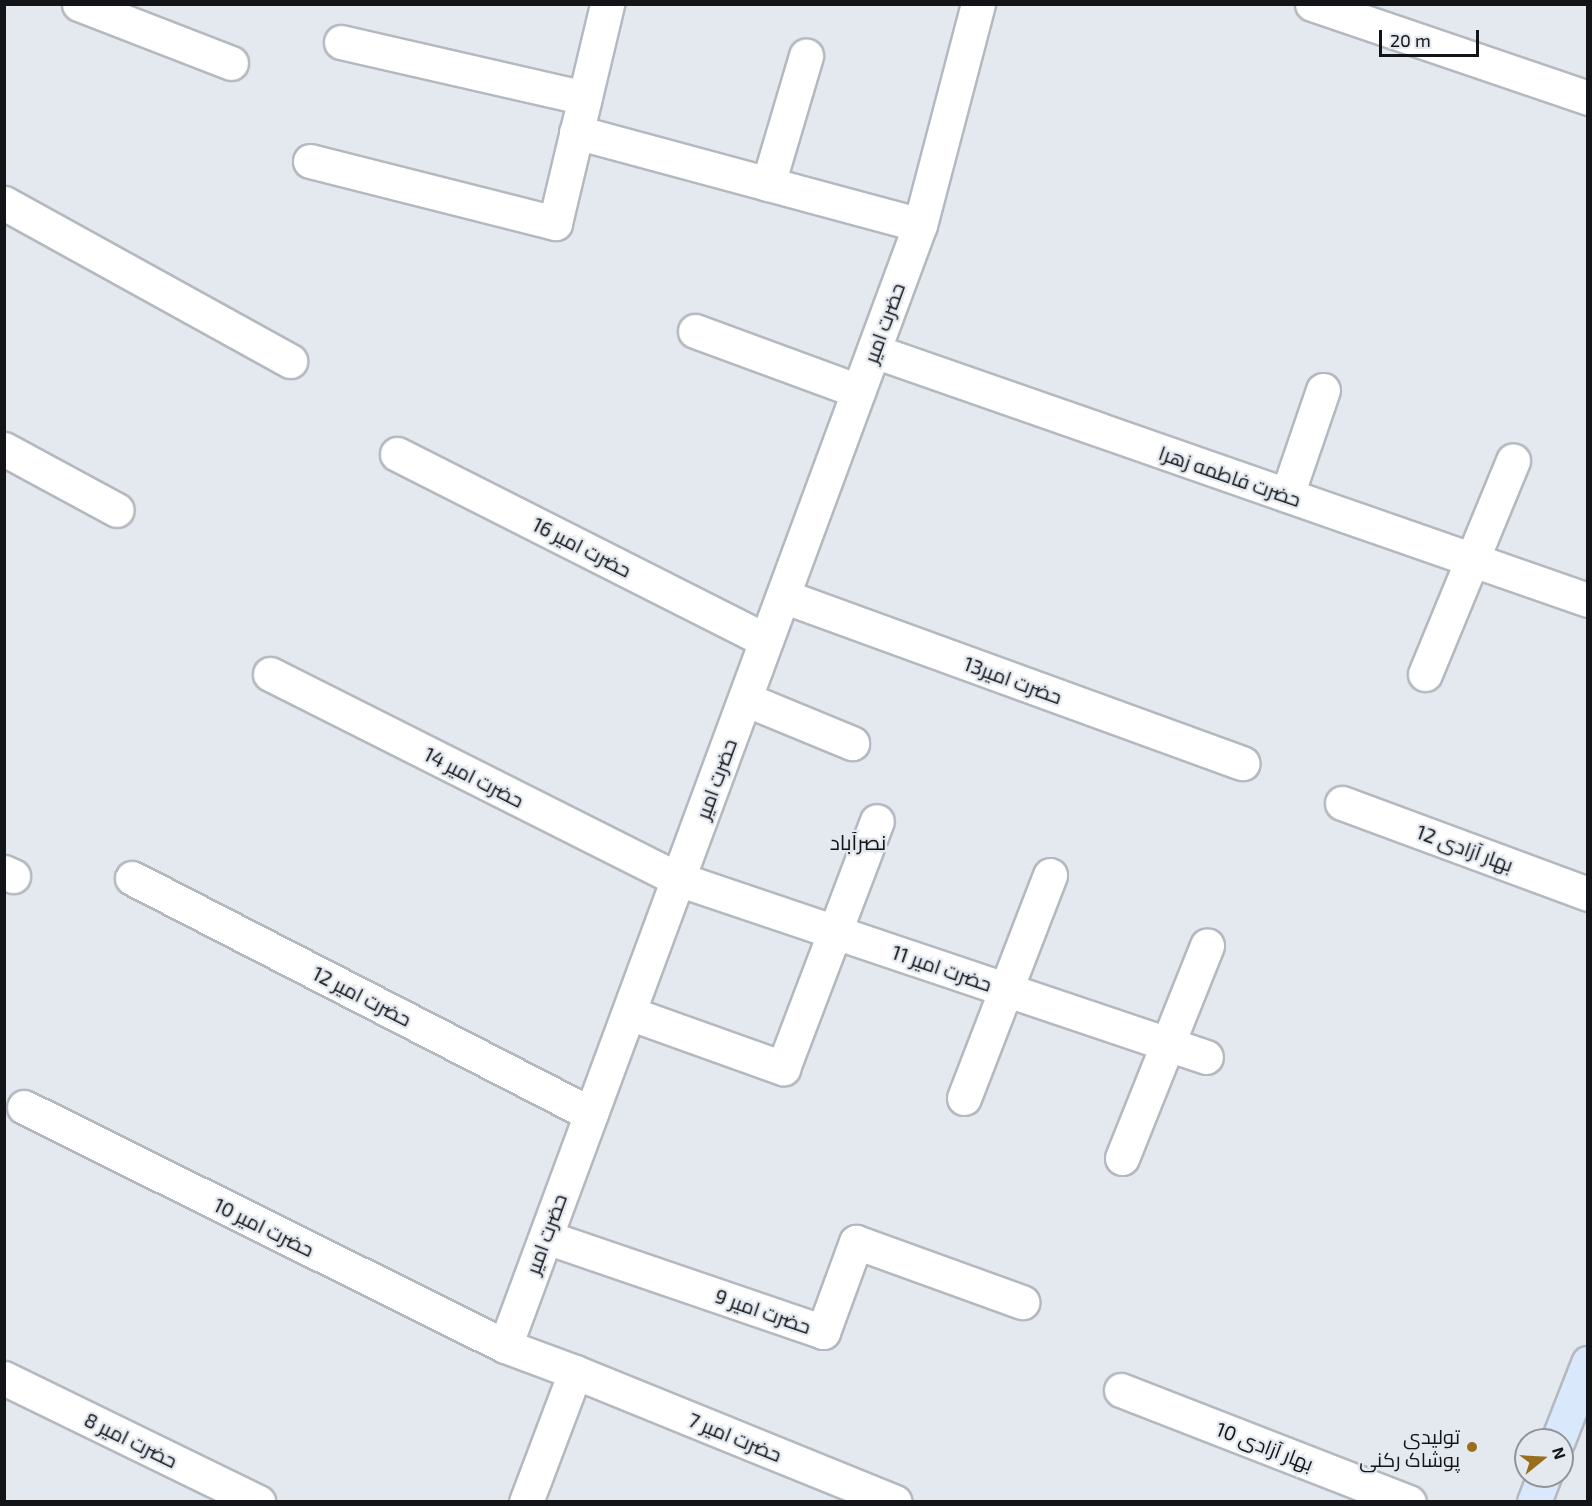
<!DOCTYPE html>
<html>
<head>
<meta charset="utf-8">
<style>
  body { margin:0 }
  #map { position:relative; width:1592px; height:1506px; overflow:hidden; background:#e4e9f0; font-family:"Exo 2",Cairo,sans-serif }
  div>[style] { position:absolute }
  .roads { filter:drop-shadow(2px 0 #b4b9c0) drop-shadow(-2px 0 #b4b9c0) drop-shadow(0 2px #b4b9c0) drop-shadow(0 -2px #b4b9c0) }
  .street>* { height:33px; margin:-16.5px; padding:0 16.5px; transform-origin:16.5px; border-radius:16.5px; background:#fff }
  .secondary>* { height:33px; margin:-16.5px; padding:0 16.5px; transform-origin:16.5px; border-radius:16.5px; background:#dae8fb }
  .dots>* { width:16px; height:16px; translate:-50% -50%; box-sizing:border-box; border:3px solid #e4e9f0; border-radius:50% }
  span { translate:-50% -50%; white-space:nowrap; text-align:center; line-height:1.15; -webkit-text-stroke:4.5px #e4e9f0; paint-order:stroke }
  .street-label { font-size:20px; color:#131417 }
  .poi-label { font-size:20px; color:#131417 }
  .right { translate:-100% -50%; text-align:right }
  .neighbourhood-label { font-size:21px; color:#131417 }
  .frame { position:absolute; inset:0; border:6px solid #131417; pointer-events:none }
  .north { position:absolute; left:1514px; top:1428px; width:60px; height:60px; box-sizing:border-box; background:#e4e9f0; border:2px solid #909499; border-radius:50%; rotate:72deg; font-size:16px; font-weight:700; line-height:24px; text-align:center; color:#131417 }
  .north::after { content:''; display:block; margin:auto; width:21px; height:27px; background:#996e1c; clip-path:polygon(50% 0,100% 100%,50% 72%,0 100%) }
  .scale { position:absolute; left:1379px; top:30px; width:100px; height:27px; box-sizing:border-box; border:3px solid #131417; border-top:0; padding-left:8px; font-size:18px; line-height:21px; white-space:nowrap; color:#131417; -webkit-text-stroke:4px #e4e9f0; paint-order:stroke }
</style>
</head>
<body>
<div id="map">
  <div class="roads">
    <div class="street">
      <i style="left:79px;top:4px;width:163px;rotate:21.2deg"></i>
      <i style="left:1312px;top:4px;width:292px;rotate:18.8deg"></i>
      <i style="left:341px;top:42px;width:250px;rotate:12.9deg"></i>
      <i style="left:576px;top:132px;width:356px;rotate:15.1deg"></i>
      <i style="left:310px;top:161px;width:253px;rotate:14.2deg"></i>
      <i style="left:555px;top:223px;width:225px;rotate:-76.6deg"></i>
      <i style="left:768px;top:184px;width:134px;rotate:-73.5deg"></i>
      <i style="left:4px;top:203px;width:327px;rotate:28.9deg"></i>
      <i style="left:695px;top:331px;width:174px;rotate:20.2deg"></i>
      <i style="left:874px;top:351px;width:756px;rotate:19.23deg"></i>
      <i style="left:4px;top:449px;width:128px;rotate:28.4deg"></i>
      <i style="left:397px;top:454px;width:413px;rotate:26.8deg"></i>
      <i style="left:1287px;top:495px;width:111px;rotate:-71.1deg"></i>
      <i style="left:783px;top:596px;width:489px;rotate:20deg"></i>
      <i style="left:270px;top:674px;width:457px;rotate:26.7deg"></i>
      <i style="left:678px;top:879px;width:557px;rotate:18.63deg"></i>
      <i style="left:1425px;top:674px;width:231px;rotate:-67.6deg"></i>
      <i style="left:745px;top:699px;width:116px;rotate:22.4deg"></i>
      <i style="left:1342px;top:803px;width:262px;rotate:20.3deg"></i>
      <i style="left:4px;top:872px;width:10px;rotate:24deg"></i>
      <i style="left:132px;top:878px;width:516px;rotate:27.21deg"></i>
      <i style="left:629px;top:1013px;width:164px;rotate:19.7deg"></i>
      <i style="left:783px;top:1068px;width:264px;rotate:-69.2deg"></i>
      <i style="left:964px;top:1098px;width:239px;rotate:-68.9deg"></i>
      <i style="left:24px;top:1107px;width:537px;rotate:26.42deg"></i>
      <i style="left:1122px;top:1158px;width:229px;rotate:-68.2deg"></i>
      <i style="left:546px;top:1237px;width:293px;rotate:18.9deg"></i>
      <i style="left:823px;top:1332px;width:96px;rotate:-69.9deg"></i>
      <i style="left:856px;top:1242px;width:177px;rotate:19.9deg"></i>
      <i style="left:575px;top:1372px;width:345px;rotate:22.1deg"></i>
      <i style="left:4px;top:1378px;width:283px;rotate:26deg"></i>
      <i style="left:1121px;top:1390px;width:309px;rotate:21.3deg"></i>
      <i style="left:526px;top:1502px;width:139px;rotate:-69.3deg"></i>
      <i style="left:575px;top:1372px;width:75px;rotate:-159.6deg"></i>
      <i style="left:505px;top:1346px;width:1195px;rotate:-69.69deg"></i>
      <i style="left:920px;top:225px;width:228px;rotate:-75.3deg"></i>
    </div>
    <div class="secondary">
      <i style="left:1558px;top:1440px;width:83px;rotate:-68.7deg"></i>
      <i style="left:1534px;top:1502px;width:28px;rotate:-69deg"></i>
    </div>
  </div>
  <div class="dots">
    <i style="left:1472px;top:1447px;background:#996e1c"></i>
  </div>
  <div class="street-label">
    <span style="left:884px;top:323px;rotate:-70deg">حضرت امیر</span>
    <span style="left:1230px;top:476px;rotate:19deg">حضرت فاطمه زهرا</span>
    <span style="left:582px;top:547px;rotate:27deg">حضرت امیر 16</span>
    <span style="left:1013px;top:680px;rotate:20deg">حضرت امیر13</span>
    <span style="left:474px;top:777px;rotate:27deg">حضرت امیر 14</span>
    <span style="left:716px;top:779px;rotate:-70deg">حضرت امیر</span>
    <span style="left:1465px;top:848px;rotate:20deg">بهار آزادی 12</span>
    <span style="left:942px;top:968px;rotate:19deg">حضرت امیر 11</span>
    <span style="left:362px;top:996px;rotate:27deg">حضرت امیر 12</span>
    <span style="left:264px;top:1227px;rotate:26deg">حضرت امیر 10</span>
    <span style="left:546px;top:1234px;rotate:-70deg">حضرت امیر</span>
    <span style="left:763px;top:1311px;rotate:19deg">حضرت امیر 9</span>
    <span style="left:735px;top:1437px;rotate:22deg">حضرت امیر 7</span>
    <span style="left:131px;top:1440px;rotate:26deg">حضرت امیر 8</span>
    <span style="left:1265px;top:1446px;rotate:21deg">بهار آزادی 10</span>
  </div>
  <div class="poi-label">
    <span class="right" style="left:1460px;top:1448px">تولیدی<br>پوشاک رکنی</span>
  </div>
  <div class="neighbourhood-label">
    <span style="left:858px;top:842px">نصرآباد</span>
  </div>
  <div class="frame"></div>
  <div class="north">N</div>
  <div class="scale">20 m</div>
</div>
</body>
</html>
